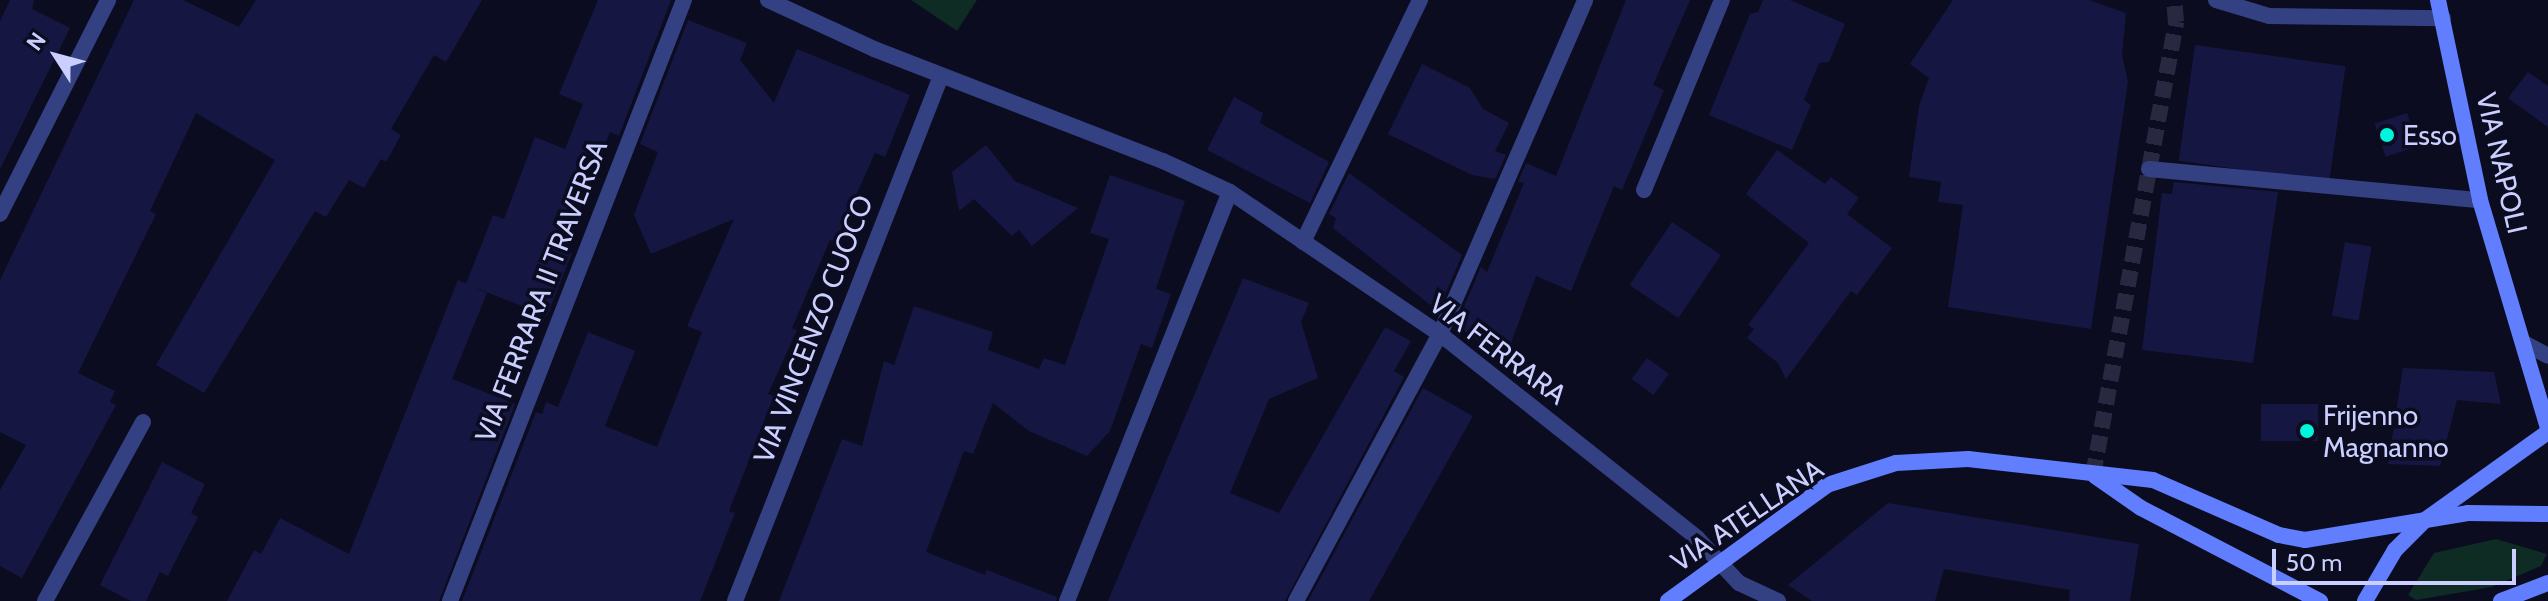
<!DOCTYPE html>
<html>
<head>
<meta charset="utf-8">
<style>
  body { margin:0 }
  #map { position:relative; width:2548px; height:601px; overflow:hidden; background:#0b0c20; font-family:Cabin,sans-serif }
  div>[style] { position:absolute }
  .green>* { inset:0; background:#0e2b24 }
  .building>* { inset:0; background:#161642; transform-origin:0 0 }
  .street-tunnel>* { height:16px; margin-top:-8px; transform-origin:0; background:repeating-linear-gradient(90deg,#282941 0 16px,transparent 0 24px) }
  .street>* { height:16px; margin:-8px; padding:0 8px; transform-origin:8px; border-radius:8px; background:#334082 }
  .secondary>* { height:16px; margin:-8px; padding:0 8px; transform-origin:8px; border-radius:8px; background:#617eff }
  .dots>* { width:22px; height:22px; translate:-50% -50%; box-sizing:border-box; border:4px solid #0b0c20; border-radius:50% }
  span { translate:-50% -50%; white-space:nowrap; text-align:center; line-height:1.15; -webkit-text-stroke:7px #0b0c20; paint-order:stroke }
  .poi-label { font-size:28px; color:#cacfff }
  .left { translate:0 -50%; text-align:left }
  .street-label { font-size:28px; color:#cacfff }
  .north { position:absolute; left:16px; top:16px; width:80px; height:80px; -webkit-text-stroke:6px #0b0c20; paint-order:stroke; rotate:306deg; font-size:22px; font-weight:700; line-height:32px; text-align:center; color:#cacfff }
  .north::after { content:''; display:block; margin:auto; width:28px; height:36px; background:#cacfff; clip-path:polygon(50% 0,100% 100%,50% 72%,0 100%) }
  .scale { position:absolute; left:2272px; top:549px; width:244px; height:36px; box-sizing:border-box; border:4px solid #cacfff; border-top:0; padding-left:10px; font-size:24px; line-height:28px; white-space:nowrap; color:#cacfff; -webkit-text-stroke:6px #0b0c20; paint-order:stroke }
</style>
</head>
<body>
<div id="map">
  <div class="green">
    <i style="clip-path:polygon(911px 0,977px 0,957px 31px)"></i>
    <i style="clip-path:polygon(2496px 539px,2547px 554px,2541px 566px,2492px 587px,2416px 600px,2408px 595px,2434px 553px)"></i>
  </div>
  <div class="building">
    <i style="clip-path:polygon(10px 0,34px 0,32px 9px,70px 28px,0 169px,0 21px)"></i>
    <i style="clip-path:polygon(134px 0,183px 0,239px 27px,256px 0,482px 0,446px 62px,434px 55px,391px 129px,401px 135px,386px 162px,381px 159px,364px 188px,349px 180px,326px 217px,315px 211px,204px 393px,156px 365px,275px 160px,196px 113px,150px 211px,156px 214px,78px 373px,115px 391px,110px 402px,116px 405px,22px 578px,0 566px,0 490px,26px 445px,0 432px,0 280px)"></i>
    <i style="clip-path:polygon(598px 0,671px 0,619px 136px,610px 132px,564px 250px,572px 253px,547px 316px,466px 284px,493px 215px,504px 219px,535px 137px,565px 149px,583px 104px,559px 94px)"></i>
    <i style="clip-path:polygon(1626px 0,1690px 0,1653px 85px,1664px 90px,1622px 190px,1614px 186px,1571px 291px,1536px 276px,1505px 359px,1456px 325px,1481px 267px,1487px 272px,1524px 183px,1518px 182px,1526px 163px,1556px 176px)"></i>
    <i style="clip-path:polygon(1763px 0,1790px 0,1845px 24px,1829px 62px,1819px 63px,1804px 100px,1811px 105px,1792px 150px,1709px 115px,1750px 14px,1758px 12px)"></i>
    <i style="clip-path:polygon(1953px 0,2089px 0,2126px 13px,2122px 55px,2128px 82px,2091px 329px,1948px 307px,1963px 205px,1938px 202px,1941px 182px,1909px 177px,1919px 106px,1929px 78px,1910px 64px)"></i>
    <i style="clip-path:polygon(688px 20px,747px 43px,740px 60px,774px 103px,797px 49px,910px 95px,885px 157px,875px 153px,835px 242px,830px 240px,792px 328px,797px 330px,768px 394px,774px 396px,729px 511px,735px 513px,700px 601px,462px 601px,536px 412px,542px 414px,546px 402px,558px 407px,588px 332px,635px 351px,605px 426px,657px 447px,702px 332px,687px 326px,734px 219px,651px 254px,634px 215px,658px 152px,640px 144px)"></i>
    <i style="left:2195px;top:45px;width:152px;height:117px;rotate:8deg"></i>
    <i style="clip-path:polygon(1422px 64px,1470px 88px,1483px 109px,1509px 123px,1495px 151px,1506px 155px,1495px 179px,1472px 175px,1388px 134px)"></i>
    <i style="clip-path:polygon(2528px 72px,2548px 86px,2548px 127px,2508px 98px)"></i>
    <i style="clip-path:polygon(1234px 97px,1263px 113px,1260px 123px,1329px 162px,1310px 203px,1207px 150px)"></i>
    <i style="left:2407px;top:113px;width:35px;height:34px;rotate:72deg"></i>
    <i style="clip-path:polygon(986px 145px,1015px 181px,1078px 208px,1032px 246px,1019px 230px,1012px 236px,974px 199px,959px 211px,952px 172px)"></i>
    <i style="clip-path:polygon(1777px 150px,1825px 184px,1831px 177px,1859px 198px,1847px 214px,1892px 248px,1857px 295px,1851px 291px,1786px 379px,1778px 363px,1747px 338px,1754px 329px,1748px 325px,1809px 243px,1746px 194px)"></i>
    <i style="clip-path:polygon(1349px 173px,1462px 255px,1438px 311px,1333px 228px,1336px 218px,1329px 214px)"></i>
    <i style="clip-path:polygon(1110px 175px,1185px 201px,1156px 289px,1171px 294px,1152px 348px,1141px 344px,1110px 431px,1087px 456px,1029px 431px,993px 403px,973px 454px,964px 451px,926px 552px,985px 575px,987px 570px,1057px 597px,1056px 601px,779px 601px,842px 439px,862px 446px,884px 361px,894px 365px,914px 306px,993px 332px,988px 350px,1039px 369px,1044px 358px,1065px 365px,1109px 239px,1090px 233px)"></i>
    <i style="clip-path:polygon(2174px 182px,2278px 192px,2253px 363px,2142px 350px,2162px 193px,2172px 194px)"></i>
    <i style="left:1672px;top:222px;width:59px;height:76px;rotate:34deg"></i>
    <i style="left:2345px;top:242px;width:27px;height:75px;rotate:10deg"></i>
    <i style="clip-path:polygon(1243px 278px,1309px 303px,1301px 322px,1318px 378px,1269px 399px,1230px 493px,1279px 513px,1385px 327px,1411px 341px,1394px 371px,1404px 377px,1285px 601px,1108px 601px)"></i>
    <i style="clip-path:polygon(458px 280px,487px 293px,452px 379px,515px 404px,439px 601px,227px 601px,254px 550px,261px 554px,280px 518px,349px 554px)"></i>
    <i style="left:1647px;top:358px;width:27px;height:26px;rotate:36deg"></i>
    <i style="clip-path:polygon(2403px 368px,2494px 372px,2501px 404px,2457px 400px,2440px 466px,2388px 464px)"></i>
    <i style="clip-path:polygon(1423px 388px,1473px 416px,1369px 601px,1308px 601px)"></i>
    <i style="left:2261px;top:404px;width:57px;height:37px"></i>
    <i style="clip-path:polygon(162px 462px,205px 484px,191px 513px,198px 517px,168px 576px,160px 572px,146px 601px,131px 601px,100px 585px)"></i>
    <i style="clip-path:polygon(1888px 503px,2139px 544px,2130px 601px,2069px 601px,2070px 590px,1944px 569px,1935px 601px,1812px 601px,1788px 585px)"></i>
  </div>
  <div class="street-tunnel">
    <i style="left:2093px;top:475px;width:461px;rotate:-79.6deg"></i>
    <i style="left:2176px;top:22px;width:22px;rotate:-95deg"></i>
  </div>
  <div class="street">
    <i style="left:768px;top:0;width:117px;rotate:24.8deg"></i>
    <i style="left:874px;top:49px;width:310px;rotate:21.2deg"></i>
    <i style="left:1163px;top:161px;width:74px;rotate:24.8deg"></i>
    <i style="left:1230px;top:192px;width:254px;rotate:34.1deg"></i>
    <i style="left:1440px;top:334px;width:328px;rotate:38.4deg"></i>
    <i style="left:1697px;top:538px;width:62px;rotate:47deg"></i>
    <i style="left:1739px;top:583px;width:43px;rotate:24.8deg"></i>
    <i style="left:2216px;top:0;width:55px;rotate:16.8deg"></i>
    <i style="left:2269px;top:16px;width:174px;rotate:0.7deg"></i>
    <i style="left:2149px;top:169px;width:332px;rotate:5.4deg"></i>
    <i style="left:1644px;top:190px;width:205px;rotate:-67.7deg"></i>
    <i style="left:0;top:214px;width:240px;rotate:-63.2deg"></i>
    <i style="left:1303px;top:242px;width:269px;rotate:-64.2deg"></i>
    <i style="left:2524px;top:343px;width:27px;rotate:28deg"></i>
    <i style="left:45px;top:601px;width:204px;rotate:-61.3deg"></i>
    <i style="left:450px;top:601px;width:645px;rotate:-68.73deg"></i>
    <i style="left:735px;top:601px;width:564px;rotate:-68.58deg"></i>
    <i style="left:1067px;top:601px;width:440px;rotate:-68.3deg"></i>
    <i style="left:1296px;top:601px;width:303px;rotate:-61.7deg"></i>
    <i style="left:1440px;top:334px;width:364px;rotate:-66.5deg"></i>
  </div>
  <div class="secondary">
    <i style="left:2438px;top:0;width:204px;rotate:78.1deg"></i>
    <i style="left:2480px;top:200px;width:238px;rotate:73.4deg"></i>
    <i style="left:2095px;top:476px;width:56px;rotate:34.8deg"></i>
    <i style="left:2141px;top:508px;width:202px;rotate:27.5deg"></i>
    <i style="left:1668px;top:601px;width:197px;rotate:-36.1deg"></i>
    <i style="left:1827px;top:485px;width:72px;rotate:-17.7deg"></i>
    <i style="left:1896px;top:463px;width:72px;rotate:-3.2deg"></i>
    <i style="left:1968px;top:459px;width:186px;rotate:6.5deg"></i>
    <i style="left:2153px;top:480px;width:137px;rotate:23.6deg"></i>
    <i style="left:2279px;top:535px;width:26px;rotate:11deg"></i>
    <i style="left:2305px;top:540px;width:165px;rotate:-9.4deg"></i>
    <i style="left:2468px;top:513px;width:80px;rotate:0.7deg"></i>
    <i style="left:2365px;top:601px;width:59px;rotate:-59.5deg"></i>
    <i style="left:2395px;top:550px;width:42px;rotate:-45deg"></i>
    <i style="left:2425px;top:520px;width:151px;rotate:-35.6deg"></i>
    <i style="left:2501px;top:601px;width:50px;rotate:-21deg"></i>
  </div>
  <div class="dots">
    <i style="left:2387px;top:135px;background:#00f5dc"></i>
    <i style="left:2307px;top:431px;background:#00f5dc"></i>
  </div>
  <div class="poi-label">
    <span class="left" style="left:2403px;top:135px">Esso</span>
    <span class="left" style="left:2323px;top:431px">Frijenno<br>Magnanno</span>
  </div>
  <div class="street-label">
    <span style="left:2502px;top:163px;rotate:77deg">VIA NAPOLI</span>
    <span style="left:541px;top:291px;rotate:-69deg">VIA FERRARA II TRAVERSA</span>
    <span style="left:813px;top:329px;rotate:-69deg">VIA VINCENZO CUOCO</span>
    <span style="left:1498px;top:349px;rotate:37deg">VIA FERRARA</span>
    <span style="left:1747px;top:515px;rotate:-34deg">VIA ATELLANA</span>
  </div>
  <div class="north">N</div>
  <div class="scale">50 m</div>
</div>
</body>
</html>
